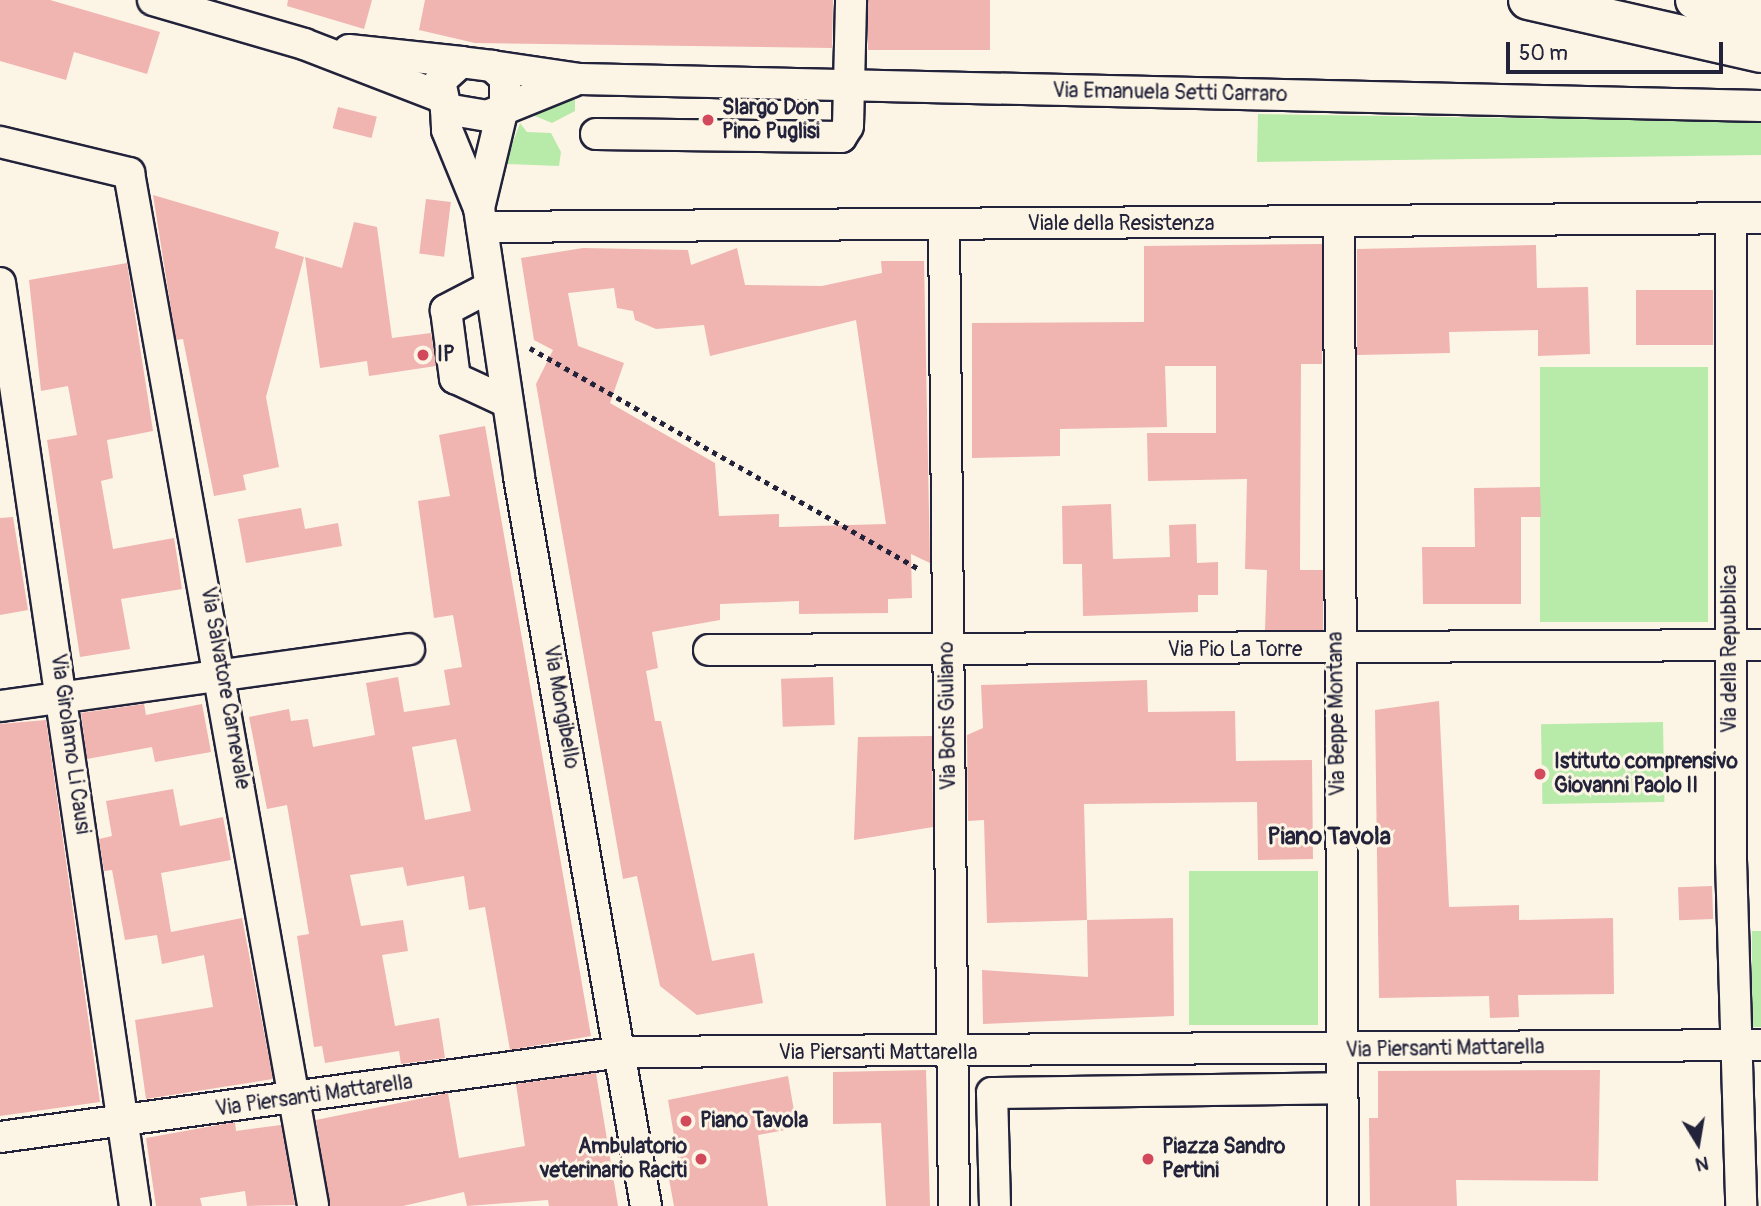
<!DOCTYPE html>
<html>
<head>
<meta charset="utf-8">
<style>
  body { margin:0 }
  #map { position:relative; width:1761px; height:1206px; overflow:hidden; background:#fcf5e5; font-family:Pangolin,sans-serif }
  div>[style] { position:absolute }
  .green>* { inset:0; background:#b8eaaa; transform-origin:0 0 }
  .building>* { inset:0; background:#f0b4b1; transform-origin:0 0 }
  .path>* { height:4.5px; margin-top:-2.25px; transform-origin:0; background:repeating-linear-gradient(90deg,#22223b 0 5px,transparent 0 10px) }
  .roads { filter:drop-shadow(2px 0 #22223b) drop-shadow(-2px 0 #22223b) drop-shadow(0 2px #22223b) drop-shadow(0 -2px #22223b) }
  .minor>* { height:30px; margin:-15px; padding:0 15px; transform-origin:15px; border-radius:15px; background:#fcf5e5 }
  .major>* { height:38px; margin:-19px; padding:0 19px; transform-origin:19px; border-radius:19px; background:#fcf5e5 }
  .dots>* { width:19px; height:19px; translate:-50% -50%; box-sizing:border-box; border:4px solid #fcf5e5; border-radius:50% }
  span { translate:-50% -50%; white-space:nowrap; text-align:center; line-height:1.15; -webkit-text-stroke:6px #fcf5e5; paint-order:stroke }
  .street-label { font-size:21px; color:#22223b }
  .poi-label { font-size:21px; color:#22223b; font-weight:700 }
  .left { translate:0 -50%; text-align:left }
  .right { translate:-100% -50%; text-align:right }
  .quarter-label { font-size:24px; color:#22223b; font-weight:700 }
  .north { position:absolute; left:1663px; top:1108px; width:70px; height:70px; -webkit-text-stroke:5px #fcf5e5; paint-order:stroke; rotate:169deg; font-size:19px; font-weight:700; line-height:28px; text-align:center; color:#22223b }
  .north::after { content:''; display:block; margin:auto; width:24px; height:32px; background:#22223b; clip-path:polygon(50% 0,100% 100%,50% 72%,0 100%) }
  .scale { position:absolute; left:1506px; top:42px; width:217px; height:32px; box-sizing:border-box; border:4px solid #22223b; border-top:0; padding-left:9px; font-size:21px; line-height:24px; white-space:nowrap; color:#22223b; -webkit-text-stroke:5px #fcf5e5; paint-order:stroke }
</style>
</head>
<body>
<div id="map">
  <div class="green">
    <i style="clip-path:polygon(561px 100px,575px 100px,575px 111px,552px 123px,530px 114px)"></i>
    <i style="clip-path:polygon(1258px 114px,1761px 122px,1761px 155px,1257px 162px)"></i>
    <i style="clip-path:polygon(520px 123px,527px 132px,551px 133px,561px 152px,559px 166px,505px 164px)"></i>
    <i style="left:1540px;top:367px;width:168px;height:255px"></i>
    <i style="left:1663px;top:722px;width:80px;height:122px;rotate:89deg"></i>
    <i style="left:1318px;top:871px;width:154px;height:129px;rotate:90deg"></i>
    <i style="left:1752px;top:931px;width:9px;height:96px"></i>
  </div>
  <div class="building">
    <i style="clip-path:polygon(0 0,50px 0,160px 32px,147px 74px,74px 52px,66px 80px,0 61px)"></i>
    <i style="clip-path:polygon(288px 0,372px 0,364px 29px,287px 6px)"></i>
    <i style="clip-path:polygon(425px 0,833px 0,832px 48px,475px 43px,419px 30px)"></i>
    <i style="left:868px;top:0;width:122px;height:50px"></i>
    <i style="left:338px;top:107px;width:40px;height:22px;rotate:14deg"></i>
    <i style="clip-path:polygon(153px 195px,279px 232px,275px 248px,304px 257px,266px 397px,279px 467px,243px 475px,246px 490px,214px 496px,183px 339px,176px 340px)"></i>
    <i style="left:426px;top:199px;width:25px;height:55px;rotate:7deg"></i>
    <i style="clip-path:polygon(354px 222px,377px 227px,392px 338px,431px 333px,436px 366px,369px 376px,367px 361px,320px 368px,305px 257px,342px 268px)"></i>
    <i style="clip-path:polygon(1322px 244px,1322px 364px,1301px 364px,1300px 570px,1323px 570px,1323px 630px,1265px 630px,1267px 570px,1245px 569px,1247px 479px,1148px 481px,1147px 433px,1216px 433px,1216px 366px,1165px 366px,1167px 427px,1060px 429px,1060px 456px,972px 458px,972px 323px,1144px 322px,1144px 246px)"></i>
    <i style="clip-path:polygon(1536px 245px,1537px 288px,1588px 287px,1590px 354px,1538px 356px,1538px 330px,1449px 332px,1450px 353px,1357px 355px,1357px 249px)"></i>
    <i style="clip-path:polygon(evenodd,583px 248px,688px 250px,691px 265px,737px 248px,745px 285px,822px 286px,882px 273px,881px 261px,924px 261px,930px 563px,911px 554px,912px 598px,888px 599px,888px 613px,799px 614px,799px 601px,720px 604px,720px 620px,652px 632px,658px 668px,646px 671px,655px 721px,661px 721px,712px 961px,754px 953px,763px 1003px,697px 1015px,660px 986px,637px 876px,623px 879px,536px 384px,553px 350px,534px 340px,521px 258px,583px 248px,614px 288px,617px 308px,633px 311px,635px 320px,656px 329px,704px 325px,710px 356px,856px 320px,886px 524px,779px 527px,779px 514px,719px 516px,715px 463px,610px 403px,624px 363px,578px 346px,568px 293px,614px 288px)"></i>
    <i style="clip-path:polygon(127px 263px,153px 431px,107px 440px,113px 478px,101px 481px,113px 549px,174px 538px,182px 589px,121px 599px,130px 649px,80px 657px,47px 440px,77px 435px,68px 386px,41px 391px,29px 280px)"></i>
    <i style="left:1713px;top:290px;width:55px;height:77px;rotate:90deg"></i>
    <i style="clip-path:polygon(evenodd,485px 426px,591px 1036px,510px 1050px,485px 907px,469px 910px,464px 876px,407px 886px,403px 867px,350px 875px,361px 926px,403px 920px,408px 951px,382px 955px,395px 1026px,439px 1018px,445px 1058px,401px 1064px,399px 1051px,325px 1063px,322px 1046px,314px 1047px,297px 936px,309px 934px,287px 805px,267px 809px,249px 717px,289px 709px,291px 721px,308px 719px,313px 747px,375px 735px,366px 683px,398px 677px,404px 712px,450px 705px,444px 670px,462px 667px,453px 615px,434px 618px,418px 501px,450px 496px,439px 435px,485px 426px,456px 739px,471px 811px,425px 820px,412px 747px,456px 739px)"></i>
    <i style="clip-path:polygon(1540px 487px,1541px 517px,1521px 517px,1521px 604px,1423px 604px,1422px 547px,1475px 547px,1474px 488px)"></i>
    <i style="clip-path:polygon(1111px 504px,1113px 559px,1170px 557px,1169px 525px,1196px 524px,1197px 563px,1218px 562px,1218px 595px,1198px 595px,1198px 612px,1083px 616px,1082px 564px,1063px 564px,1062px 506px)"></i>
    <i style="clip-path:polygon(301px 508px,305px 529px,338px 523px,342px 546px,246px 563px,238px 519px)"></i>
    <i style="clip-path:polygon(13px 517px,28px 610px,0 615px,0 518px)"></i>
    <i style="left:833px;top:677px;width:48px;height:52px;rotate:88deg"></i>
    <i style="clip-path:polygon(1147px 680px,1148px 712px,1235px 711px,1236px 761px,1312px 760px,1313px 859px,1258px 860px,1257px 802px,1084px 804px,1087px 920px,987px 923px,984px 820px,968px 821px,967px 735px,983px 728px,981px 685px)"></i>
    <i style="clip-path:polygon(1439px 701px,1449px 907px,1519px 905px,1519px 920px,1613px 918px,1614px 994px,1518px 995px,1519px 1017px,1490px 1018px,1489px 996px,1379px 998px,1375px 710px)"></i>
    <i style="clip-path:polygon(144px 704px,146px 715px,202px 704px,211px 752px,155px 762px,152px 747px,87px 759px,81px 713px)"></i>
    <i style="clip-path:polygon(46px 720px,100px 1102px,0 1116px,0 724px)"></i>
    <i style="clip-path:polygon(932px 736px,933px 827px,854px 840px,858px 737px)"></i>
    <i style="clip-path:polygon(173px 789px,180px 826px,223px 817px,231px 860px,161px 873px,171px 932px,242px 918px,273px 1079px,146px 1099px,135px 1020px,213px 1007px,204px 955px,162px 964px,157px 935px,125px 940px,112px 870px,104px 871px,99px 839px,112px 836px,106px 801px)"></i>
    <i style="left:1712px;top:886px;width:33px;height:34px;rotate:88deg"></i>
    <i style="clip-path:polygon(1173px 918px,1174px 1016px,983px 1024px,982px 970px,1088px 977px,1087px 920px)"></i>
    <i style="clip-path:polygon(926px 1070px,930px 1206px,886px 1206px,881px 1123px,833px 1124px,833px 1072px)"></i>
    <i style="clip-path:polygon(1600px 1070px,1598px 1181px,1456px 1180px,1457px 1206px,1370px 1206px,1369px 1118px,1378px 1118px,1378px 1071px)"></i>
    <i style="clip-path:polygon(596px 1073px,618px 1206px,549px 1206px,548px 1200px,467px 1206px,464px 1192px,403px 1206px,330px 1206px,316px 1120px,448px 1093px,459px 1158px,525px 1146px,516px 1084px)"></i>
    <i style="clip-path:polygon(788px 1076px,797px 1128px,758px 1135px,768px 1206px,674px 1206px,669px 1179px,681px 1177px,668px 1100px)"></i>
    <i style="clip-path:polygon(235px 1122px,236px 1131px,281px 1125px,295px 1205px,247px 1206px,245px 1191px,200px 1198px,202px 1206px,156px 1206px,146px 1138px)"></i>
  </div>
  <div class="path">
    <i style="left:530px;top:348px;width:446px;rotate:29.6deg"></i>
  </div>
  <div class="roads">
    <div class="minor">
      <i style="left:153px;top:0;width:157px;rotate:16.2deg"></i>
      <i style="left:304px;top:44px;width:145px;rotate:21.1deg"></i>
      <i style="left:349px;top:50px;width:113px;rotate:6.1deg"></i>
      <i style="left:492px;top:66px;width:89px;rotate:8.4deg"></i>
      <i style="left:580px;top:79px;width:1181px;rotate:1.31deg"></i>
      <i style="left:505px;top:104px;width:26px;rotate:-90deg"></i>
      <i style="left:505px;top:78px;width:18px;rotate:-137deg"></i>
      <i style="left:492px;top:66px;width:31px;rotate:-173deg"></i>
      <i style="left:461px;top:62px;width:28px;rotate:138deg"></i>
      <i style="left:440px;top:81px;width:29px;rotate:78deg"></i>
      <i style="left:446px;top:109px;width:42px;rotate:9.7deg"></i>
      <i style="left:487px;top:116px;width:93px;rotate:-22.1deg"></i>
      <i style="left:446px;top:109px;width:21px;rotate:87deg"></i>
      <i style="left:447px;top:130px;width:84px;rotate:67.7deg"></i>
      <i style="left:479px;top:208px;width:272px;rotate:81.5deg"></i>
      <i style="left:519px;top:477px;width:740px;rotate:80.12deg"></i>
      <i style="left:596px;top:134px;width:245px;rotate:0.7deg"></i>
      <i style="left:841px;top:137px;width:13px;rotate:-58deg"></i>
      <i style="left:848px;top:126px;width:126px;rotate:-88.6deg"></i>
      <i style="left:0;top:142px;width:133px;rotate:13.5deg"></i>
      <i style="left:129px;top:173px;width:1048px;rotate:79.89deg"></i>
      <i style="left:479px;top:208px;width:103px;rotate:-76.5deg"></i>
      <i style="left:1731px;top:218px;width:642px;rotate:90deg"></i>
      <i style="left:1731px;top:860px;width:346px;rotate:88.3deg"></i>
      <i style="left:1339px;top:223px;width:983px;rotate:89.77deg"></i>
      <i style="left:944px;top:225px;width:981px;rotate:89.42deg"></i>
      <i style="left:482px;top:227px;width:1279px;rotate:-0.4deg"></i>
      <i style="left:0;top:283px;width:933px;rotate:81.68deg"></i>
      <i style="left:490px;top:287px;width:50px;rotate:152.4deg"></i>
      <i style="left:446px;top:310px;width:69px;rotate:82.5deg"></i>
      <i style="left:455px;top:378px;width:57px;rotate:24.8deg"></i>
      <i style="left:709px;top:650px;width:1052px;rotate:-0.27deg"></i>
      <i style="left:0;top:706px;width:413px;rotate:-7.9deg"></i>
      <i style="left:0;top:1137px;width:627px;rotate:-7.79deg"></i>
      <i style="left:621px;top:1052px;width:1140px;rotate:-0.35deg"></i>
      <i style="left:995px;top:1206px;width:113px;rotate:-91.5deg"></i>
      <i style="left:992px;top:1093px;width:350px;rotate:-0.8deg"></i>
    </div>
    <div class="major">
      <i style="left:1528px;top:0;width:239px;rotate:12.8deg"></i>
      <i style="left:1695px;top:0;width:68px;rotate:13.6deg"></i>
    </div>
  </div>
  <div class="dots">
    <i style="left:708px;top:120px;background:#d1495b"></i>
    <i style="left:423px;top:355px;background:#d1495b"></i>
    <i style="left:1540px;top:774px;background:#d1495b"></i>
    <i style="left:686px;top:1121px;background:#d1495b"></i>
    <i style="left:701px;top:1159px;background:#d1495b"></i>
    <i style="left:1148px;top:1159px;background:#d1495b"></i>
  </div>
  <div class="street-label">
    <span style="left:1170px;top:93px;rotate:1deg">Via Emanuela Setti Carraro</span>
    <span style="left:1121px;top:224px">Viale della Resistenza</span>
    <span style="left:1730px;top:649px;rotate:-90deg">Via della Repubblica</span>
    <span style="left:1235px;top:650px">Via Pio La Torre</span>
    <span style="left:225px;top:688px;rotate:80deg">Via Salvatore Carnevale</span>
    <span style="left:561px;top:707px;rotate:80deg">Via Mongibello</span>
    <span style="left:1337px;top:714px;rotate:-91deg">Via Beppe Montana</span>
    <span style="left:948px;top:716px;rotate:-91deg">Via Boris Giuliano</span>
    <span style="left:70px;top:744px;rotate:82deg">Via Girolamo Li Causi</span>
    <span style="left:1445px;top:1049px;rotate:-1deg">Via Piersanti Mattarella</span>
    <span style="left:878px;top:1053px">Via Piersanti Mattarella</span>
    <span style="left:314px;top:1096px;rotate:-8deg">Via Piersanti Mattarella</span>
  </div>
  <div class="poi-label">
    <span class="left" style="left:722px;top:120px">Slargo Don<br>Pino Puglisi</span>
    <span class="left" style="left:437px;top:355px">IP</span>
    <span class="left" style="left:1554px;top:774px">Istituto comprensivo<br>Giovanni Paolo II</span>
    <span class="left" style="left:700px;top:1121px">Piano Tavola</span>
    <span class="right" style="left:687px;top:1159px">Ambulatorio<br>veterinario Raciti</span>
    <span class="left" style="left:1162px;top:1159px">Piazza Sandro<br>Pertini</span>
  </div>
  <div class="quarter-label">
    <span style="left:1329px;top:837px">Piano Tavola</span>
  </div>
  <div class="north">N</div>
  <div class="scale">50 m</div>
</div>
</body>
</html>
